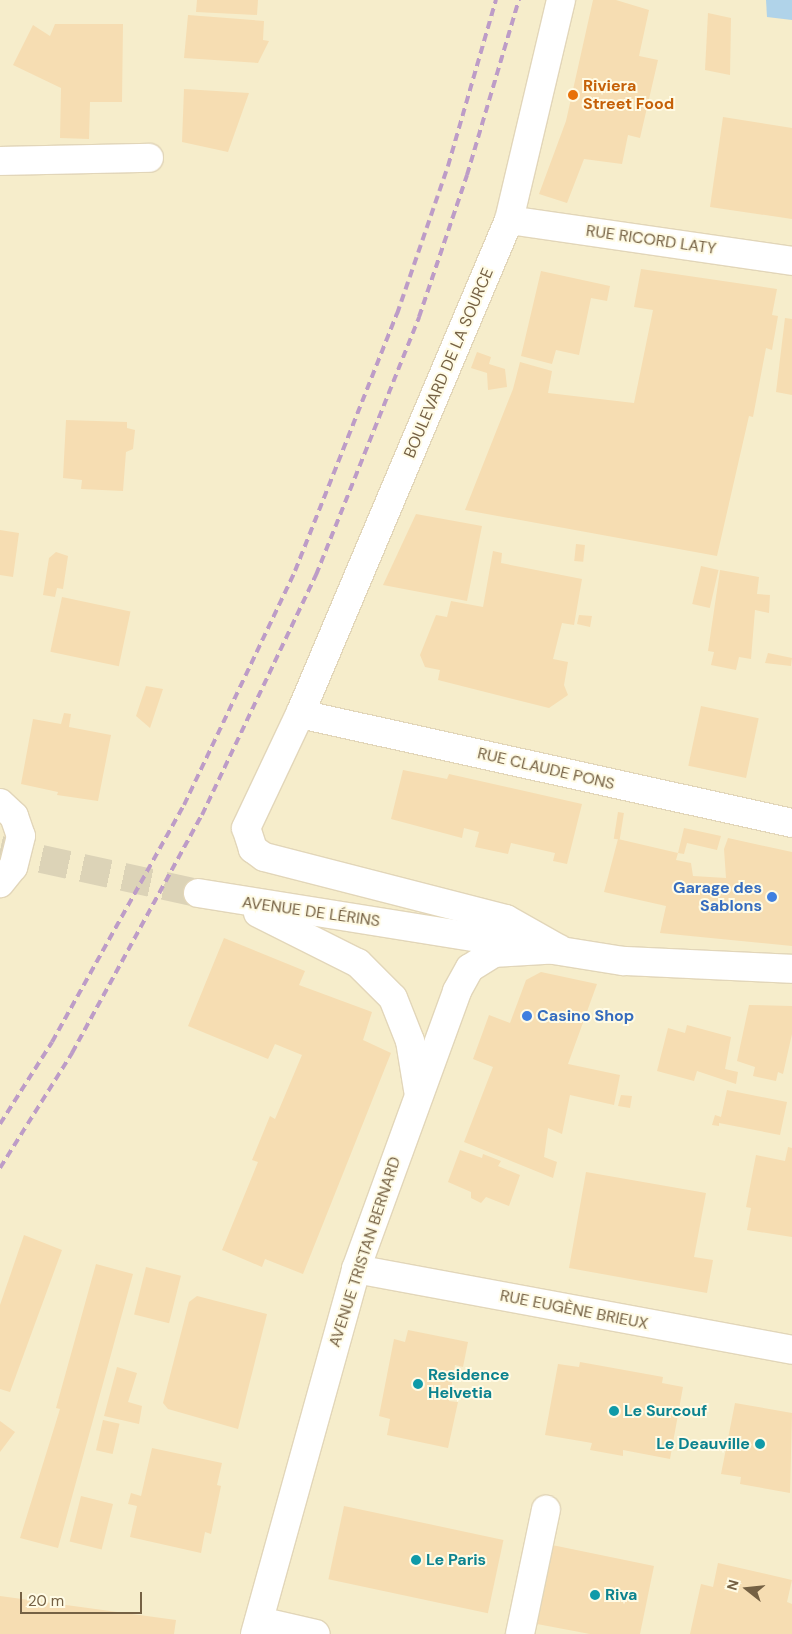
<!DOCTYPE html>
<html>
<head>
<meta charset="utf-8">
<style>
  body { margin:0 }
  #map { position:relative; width:792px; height:1634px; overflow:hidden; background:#fef9dd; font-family:"DM Sans",sans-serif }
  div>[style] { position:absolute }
  .residential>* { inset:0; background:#f6edcb; transform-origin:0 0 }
  .water>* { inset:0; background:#b0d3e9 }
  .building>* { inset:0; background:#f6ddb2; transform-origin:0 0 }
  .minor-tunnel>* { height:28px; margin-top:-14px; transform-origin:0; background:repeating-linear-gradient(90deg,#dcd3b7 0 28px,transparent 0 42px) }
  .roads { filter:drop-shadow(1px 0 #e2d6b9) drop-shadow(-1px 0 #e2d6b9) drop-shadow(0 1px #e2d6b9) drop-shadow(0 -1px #e2d6b9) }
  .minor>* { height:28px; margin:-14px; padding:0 14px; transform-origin:14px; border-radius:14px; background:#fff }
  .rail>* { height:4px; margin-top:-2px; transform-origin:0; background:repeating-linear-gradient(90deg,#bd9cc7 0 8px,transparent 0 13px) }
  .dots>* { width:14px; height:14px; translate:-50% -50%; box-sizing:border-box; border:2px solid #fffbe5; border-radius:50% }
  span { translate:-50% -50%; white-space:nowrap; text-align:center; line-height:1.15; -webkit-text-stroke:4px #fffbe5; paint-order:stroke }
  .food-label { font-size:16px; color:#c56008; font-weight:700 }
  .left { translate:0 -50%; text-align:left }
  .street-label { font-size:16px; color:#756144 }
  .shop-label { font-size:16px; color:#366cbe; font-weight:700 }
  .right { translate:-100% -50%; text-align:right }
  .culture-label { font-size:16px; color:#0d838f; font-weight:700 }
  .north { position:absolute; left:722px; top:1564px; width:50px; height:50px; -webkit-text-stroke:4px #fffbe5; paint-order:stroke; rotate:286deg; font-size:14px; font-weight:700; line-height:20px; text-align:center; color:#756144 }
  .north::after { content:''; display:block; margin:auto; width:18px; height:22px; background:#756144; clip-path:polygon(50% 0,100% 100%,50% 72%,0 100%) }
  .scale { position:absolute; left:20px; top:1592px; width:122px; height:22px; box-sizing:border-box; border:2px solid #756144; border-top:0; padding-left:6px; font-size:15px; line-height:18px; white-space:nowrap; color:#756144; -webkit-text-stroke:4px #fffbe5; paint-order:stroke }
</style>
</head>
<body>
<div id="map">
  <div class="residential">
    <i style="left:0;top:0;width:792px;height:1634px"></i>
  </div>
  <div class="water">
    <i style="clip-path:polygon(766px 0,792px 0,792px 20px,767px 17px)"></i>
  </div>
  <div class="building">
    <i style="clip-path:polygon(197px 0,258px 0,257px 15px,196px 12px)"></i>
    <i style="clip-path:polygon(593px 0,616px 0,649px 10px,639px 56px,658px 60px,640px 138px,628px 135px,622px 164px,584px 159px,567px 203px,539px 194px,566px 121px)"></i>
    <i style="clip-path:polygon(708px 13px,731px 18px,730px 75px,705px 70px)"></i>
    <i style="clip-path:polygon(188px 15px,264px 21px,263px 40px,269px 41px,258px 63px,184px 58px)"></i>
    <i style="clip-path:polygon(55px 24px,123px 24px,122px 102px,90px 102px,89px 139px,60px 138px,61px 88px,13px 65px,33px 25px,50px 36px)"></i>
    <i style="clip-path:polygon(184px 89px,249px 93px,228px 152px,182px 142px)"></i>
    <i style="clip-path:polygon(723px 117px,792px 128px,792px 219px,710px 207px)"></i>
    <i style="clip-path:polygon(641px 269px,777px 289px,772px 315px,778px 316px,772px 350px,766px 348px,753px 417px,749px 416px,717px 556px,465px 510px,513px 389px,520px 362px,552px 371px,548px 393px,634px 403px,653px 310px,634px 307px)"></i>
    <i style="clip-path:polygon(541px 271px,610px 286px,607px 301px,591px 298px,579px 355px,556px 350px,552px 364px,521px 356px)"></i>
    <i style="clip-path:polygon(785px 318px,792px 319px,792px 395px,776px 392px)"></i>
    <i style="clip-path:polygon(477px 352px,491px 357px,489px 364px,505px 369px,507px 387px,488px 390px,487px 373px,471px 368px)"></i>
    <i style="clip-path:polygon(66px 420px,127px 422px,127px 428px,135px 430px,133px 449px,126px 452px,123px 491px,81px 489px,82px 480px,63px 478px)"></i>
    <i style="clip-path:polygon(416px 514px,482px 526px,467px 601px,383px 585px)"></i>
    <i style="clip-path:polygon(0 530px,19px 533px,13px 577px,0 575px)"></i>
    <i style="left:576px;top:544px;width:9px;height:17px;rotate:6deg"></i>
    <i style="clip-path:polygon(493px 551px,502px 553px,501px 563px,582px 579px,574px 625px,562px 623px,553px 659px,568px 662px,564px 685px,568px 695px,549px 708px,438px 680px,440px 670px,425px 667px,420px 655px,436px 615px,447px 617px,451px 601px,483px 607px)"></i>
    <i style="clip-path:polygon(56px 552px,68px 556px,63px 589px,57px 588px,55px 597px,43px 595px,49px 558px)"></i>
    <i style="left:701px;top:566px;width:18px;height:39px;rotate:13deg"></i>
    <i style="clip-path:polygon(720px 570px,759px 577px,757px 594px,770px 595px,769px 613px,755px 610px,751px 659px,739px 657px,736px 670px,711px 665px,714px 652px,708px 651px)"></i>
    <i style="left:62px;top:597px;width:70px;height:56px;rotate:12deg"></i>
    <i style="clip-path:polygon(579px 615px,592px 616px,590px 627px,577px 624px)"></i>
    <i style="clip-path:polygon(768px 653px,792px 658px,791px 666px,765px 663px)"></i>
    <i style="clip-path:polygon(146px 686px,163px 689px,150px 728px,136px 716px)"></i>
    <i style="left:701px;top:706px;width:59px;height:61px;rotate:12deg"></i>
    <i style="clip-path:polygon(64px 713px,71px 714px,69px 727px,111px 735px,98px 801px,57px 795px,58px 792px,21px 784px,33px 719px,61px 724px)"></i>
    <i style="clip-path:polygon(403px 770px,447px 779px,449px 774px,582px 804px,567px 864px,553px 861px,555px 853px,511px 843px,508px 854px,475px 847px,479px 832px,464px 828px,462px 838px,391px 819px)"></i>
    <i style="left:618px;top:812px;width:6px;height:27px;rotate:9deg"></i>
    <i style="clip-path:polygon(684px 828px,721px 836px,717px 850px,687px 843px,684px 854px,678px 853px,676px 860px,691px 863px,693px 876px,726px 878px,724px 849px,728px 838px,792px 852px,792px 946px,660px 933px,666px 906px,604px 892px,618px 839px,678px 853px)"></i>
    <i style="clip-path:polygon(224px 938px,305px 971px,299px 985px,372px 1012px,363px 1040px,391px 1053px,303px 1274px,265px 1259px,262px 1267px,222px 1250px,258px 1162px,252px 1160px,270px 1116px,275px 1119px,302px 1055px,275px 1044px,268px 1059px,188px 1026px)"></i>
    <i style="clip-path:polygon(541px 972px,597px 984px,568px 1064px,620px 1075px,614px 1105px,570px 1095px,562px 1134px,548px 1128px,544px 1157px,557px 1162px,553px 1178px,464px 1142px,493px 1067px,473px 1059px,489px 1015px,510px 1023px,526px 980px)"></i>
    <i style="clip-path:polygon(749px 1005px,792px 1006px,792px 1034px,783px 1074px,778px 1072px,776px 1081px,753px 1076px,755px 1067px,737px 1061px)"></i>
    <i style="clip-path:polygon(687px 1025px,731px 1037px,725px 1069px,738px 1072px,736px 1084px,697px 1071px,694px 1081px,657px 1071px,668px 1028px,685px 1033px)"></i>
    <i style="clip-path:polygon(727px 1090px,787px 1102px,780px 1135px,719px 1123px,719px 1126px,712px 1125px,715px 1115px,721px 1117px)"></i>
    <i style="clip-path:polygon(621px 1095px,632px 1096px,630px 1108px,618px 1106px)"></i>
    <i style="clip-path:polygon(788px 1147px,792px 1148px,792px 1237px,747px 1230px,751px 1208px,746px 1207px,756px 1155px,785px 1161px)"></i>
    <i style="clip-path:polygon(460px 1150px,482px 1158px,483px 1154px,501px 1161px,498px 1166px,520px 1175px,509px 1206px,486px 1197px,481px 1203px,471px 1198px,471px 1192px,448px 1182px)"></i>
    <i style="clip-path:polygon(586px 1172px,706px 1193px,694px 1257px,713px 1260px,707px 1293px,569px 1268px)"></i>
    <i style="clip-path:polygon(24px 1235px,62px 1250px,10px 1392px,0 1389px,0 1305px)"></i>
    <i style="clip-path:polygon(96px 1264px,133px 1274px,58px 1548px,20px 1538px,60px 1409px,56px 1408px)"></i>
    <i style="left:146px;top:1267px;width:36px;height:49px;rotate:14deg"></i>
    <i style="clip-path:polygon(197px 1296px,267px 1314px,238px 1429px,168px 1409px,163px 1403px,189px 1302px)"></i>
    <i style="clip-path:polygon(408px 1330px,468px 1342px,463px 1367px,455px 1365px,449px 1401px,458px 1402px,448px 1448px,387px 1435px,390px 1419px,379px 1416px,394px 1339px,405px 1342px)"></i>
    <i style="clip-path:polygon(580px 1362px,663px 1377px,662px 1383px,683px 1387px,670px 1459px,623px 1450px,623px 1456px,590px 1450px,592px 1443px,545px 1435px,558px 1364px,579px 1367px)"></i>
    <i style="clip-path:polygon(117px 1367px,137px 1373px,128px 1402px,142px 1406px,139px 1424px,104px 1416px)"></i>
    <i style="clip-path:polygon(735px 1403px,792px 1413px,790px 1493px,740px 1484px,741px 1477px,721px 1474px)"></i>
    <i style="left:103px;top:1420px;width:17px;height:31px;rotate:13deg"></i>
    <i style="clip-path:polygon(0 1421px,15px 1432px,0 1452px)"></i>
    <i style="clip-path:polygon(152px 1448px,222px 1463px,217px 1485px,221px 1486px,211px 1534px,205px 1532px,201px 1553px,130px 1537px,137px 1506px,128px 1504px,131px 1493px,141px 1496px)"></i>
    <i style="left:81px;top:1496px;width:33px;height:47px;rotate:14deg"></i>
    <i style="left:344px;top:1506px;width:163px;height:75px;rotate:12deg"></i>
    <i style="clip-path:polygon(552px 1545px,654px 1566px,640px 1634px,590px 1634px,537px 1624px)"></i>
    <i style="clip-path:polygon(718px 1563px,792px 1580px,787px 1602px,792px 1604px,792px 1634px,690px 1634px,701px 1584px,713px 1587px)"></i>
    <i style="clip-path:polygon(0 1596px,176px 1620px,174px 1634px,0 1634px)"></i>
  </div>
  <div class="minor-tunnel">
    <i style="left:0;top:850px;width:203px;rotate:12.3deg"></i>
  </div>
  <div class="roads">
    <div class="minor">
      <i style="left:0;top:161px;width:149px;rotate:-1.2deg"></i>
      <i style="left:509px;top:220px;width:286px;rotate:8.2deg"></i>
      <i style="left:300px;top:714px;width:504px;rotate:12.49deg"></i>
      <i style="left:0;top:803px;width:19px;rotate:43deg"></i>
      <i style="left:14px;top:816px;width:21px;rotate:71deg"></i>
      <i style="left:21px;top:836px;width:32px;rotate:104deg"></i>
      <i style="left:13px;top:867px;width:21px;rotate:129deg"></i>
      <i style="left:198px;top:893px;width:431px;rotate:9.1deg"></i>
      <i style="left:624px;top:961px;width:168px;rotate:2.7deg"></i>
      <i style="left:258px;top:913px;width:112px;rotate:26.6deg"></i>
      <i style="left:358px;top:963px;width:49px;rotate:45deg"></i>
      <i style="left:393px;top:998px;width:46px;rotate:68.4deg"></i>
      <i style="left:410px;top:1041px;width:50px;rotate:80.7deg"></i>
      <i style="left:559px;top:949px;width:61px;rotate:-150.5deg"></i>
      <i style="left:506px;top:919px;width:250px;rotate:-165.6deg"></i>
      <i style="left:264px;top:857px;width:14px;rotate:-144deg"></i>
      <i style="left:253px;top:849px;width:22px;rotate:-108deg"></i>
      <i style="left:246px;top:828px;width:126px;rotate:-64.7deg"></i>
      <i style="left:300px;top:714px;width:536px;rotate:-67.07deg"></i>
      <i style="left:509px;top:220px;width:226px;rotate:-76.7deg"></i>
      <i style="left:356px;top:1269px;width:443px;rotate:10.5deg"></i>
      <i style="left:259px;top:1621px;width:58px;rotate:12.8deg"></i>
      <i style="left:255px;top:1634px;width:379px;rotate:-74.5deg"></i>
      <i style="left:356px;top:1269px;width:296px;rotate:-70deg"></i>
      <i style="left:457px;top:991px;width:26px;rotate:-61deg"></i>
      <i style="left:470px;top:968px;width:28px;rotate:-32deg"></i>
      <i style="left:494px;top:953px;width:65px;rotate:-3.5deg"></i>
      <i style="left:520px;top:1634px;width:127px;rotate:-78.2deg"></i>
    </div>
  </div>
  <div class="rail">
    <i style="left:0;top:1124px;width:97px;rotate:-57.6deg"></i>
    <i style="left:52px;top:1042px;width:271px;rotate:-60.9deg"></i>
    <i style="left:184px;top:805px;width:259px;rotate:-64.6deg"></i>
    <i style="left:295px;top:571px;width:277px;rotate:-68.4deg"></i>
    <i style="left:397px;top:314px;width:157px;rotate:-71deg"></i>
    <i style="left:448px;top:166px;width:173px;rotate:-73.9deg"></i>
    <i style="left:0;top:1168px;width:136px;rotate:-57.9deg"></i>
    <i style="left:72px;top:1053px;width:271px;rotate:-61.4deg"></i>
    <i style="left:202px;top:815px;width:266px;rotate:-64.6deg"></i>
    <i style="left:316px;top:575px;width:278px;rotate:-68.2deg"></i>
    <i style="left:419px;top:317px;width:150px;rotate:-71.3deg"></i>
    <i style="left:467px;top:175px;width:183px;rotate:-73.5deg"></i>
  </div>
  <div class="dots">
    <i style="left:573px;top:95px;background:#e8710a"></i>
    <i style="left:772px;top:897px;background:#3f7fe0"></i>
    <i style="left:527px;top:1016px;background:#3f7fe0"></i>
    <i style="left:418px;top:1384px;background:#0f9aa8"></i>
    <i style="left:614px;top:1411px;background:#0f9aa8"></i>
    <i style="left:760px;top:1444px;background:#0f9aa8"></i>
    <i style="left:416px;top:1560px;background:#0f9aa8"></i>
    <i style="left:595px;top:1595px;background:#0f9aa8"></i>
  </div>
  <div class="food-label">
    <span class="left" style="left:583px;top:95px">Riviera<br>Street Food</span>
  </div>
  <div class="street-label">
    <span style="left:651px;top:240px;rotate:8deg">RUE RICORD LATY</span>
    <span style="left:449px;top:363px;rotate:-67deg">BOULEVARD DE LA SOURCE</span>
    <span style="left:546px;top:769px;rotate:13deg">RUE CLAUDE PONS</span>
    <span style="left:311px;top:912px;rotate:8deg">AVENUE DE LÉRINS</span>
    <span style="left:365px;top:1252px;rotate:-72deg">AVENUE TRISTAN BERNARD</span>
    <span style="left:574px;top:1310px;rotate:11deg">RUE EUGÈNE BRIEUX</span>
  </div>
  <div class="shop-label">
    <span class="right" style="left:762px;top:897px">Garage des<br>Sablons</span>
    <span class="left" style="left:537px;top:1016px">Casino Shop</span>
  </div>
  <div class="culture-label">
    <span class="left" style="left:428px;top:1384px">Residence<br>Helvetia</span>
    <span class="left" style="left:624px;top:1411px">Le Surcouf</span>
    <span class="right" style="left:750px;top:1444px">Le Deauville</span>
    <span class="left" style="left:426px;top:1560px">Le Paris</span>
    <span class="left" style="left:605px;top:1595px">Riva</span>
  </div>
  <div class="north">N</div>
  <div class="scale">20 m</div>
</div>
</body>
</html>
